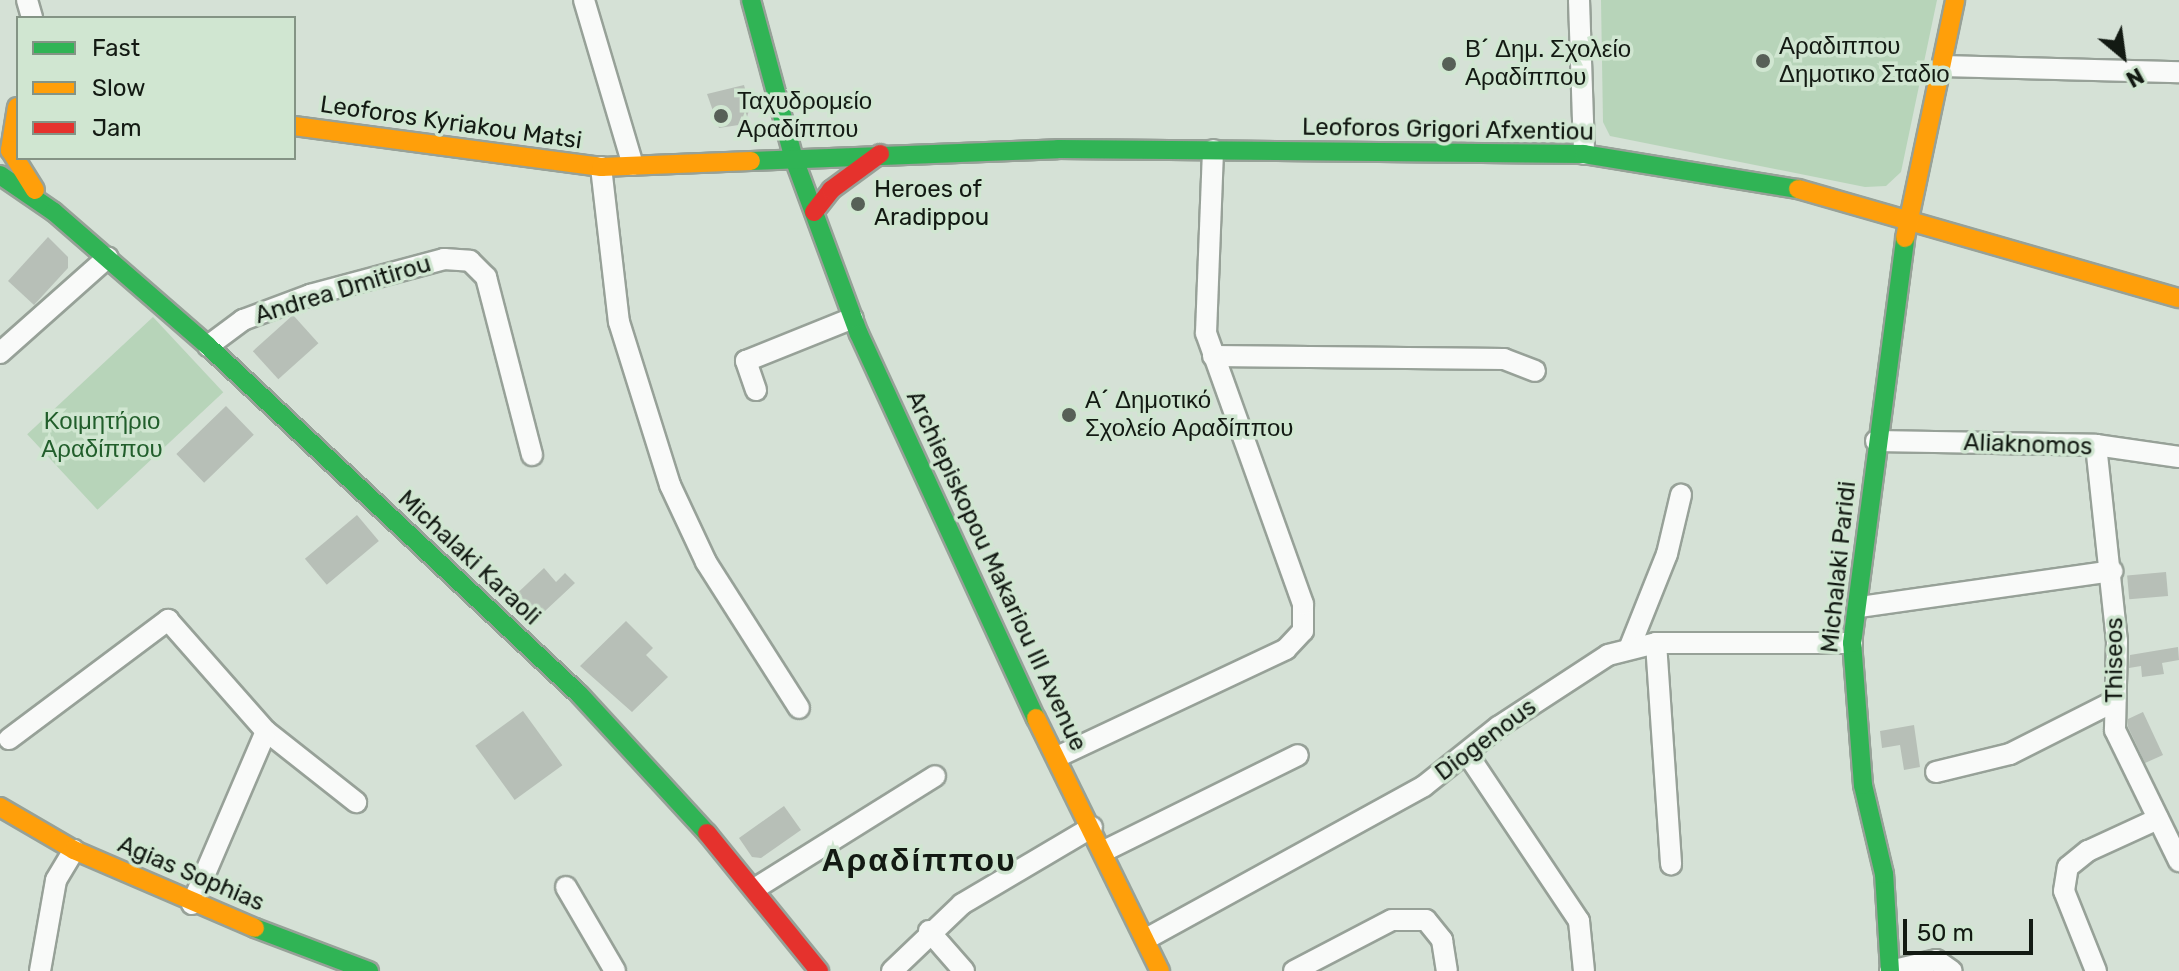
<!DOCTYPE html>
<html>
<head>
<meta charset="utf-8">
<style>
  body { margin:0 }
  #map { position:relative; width:2179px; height:971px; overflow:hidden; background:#d5e1d6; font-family:Rubik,sans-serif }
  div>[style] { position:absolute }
  .green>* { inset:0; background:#b7d4b9; transform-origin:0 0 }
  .building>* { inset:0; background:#b7bfb7; transform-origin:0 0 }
  .roads { filter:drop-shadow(2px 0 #97a198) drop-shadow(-2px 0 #97a198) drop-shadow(0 2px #97a198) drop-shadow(0 -2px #97a198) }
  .street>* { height:20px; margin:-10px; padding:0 10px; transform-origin:10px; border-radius:10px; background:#f9faf9 }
  .fast>* { height:18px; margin:-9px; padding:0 9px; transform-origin:9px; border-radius:9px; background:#30b455 }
  .slow>* { height:18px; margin:-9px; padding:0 9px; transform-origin:9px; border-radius:9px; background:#ff9f0a }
  .jam>* { height:18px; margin:-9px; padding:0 9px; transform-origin:9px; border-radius:9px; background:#e5322d }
  .dots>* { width:22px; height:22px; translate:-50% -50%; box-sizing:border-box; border:4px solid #d0e6d1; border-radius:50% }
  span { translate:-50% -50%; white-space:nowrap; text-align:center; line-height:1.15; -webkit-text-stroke:7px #d0e6d1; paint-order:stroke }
  .poi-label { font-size:24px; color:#131a13 }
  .left { translate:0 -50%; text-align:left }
  .street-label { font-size:24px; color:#131a13 }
  .park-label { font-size:24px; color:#215e2b }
  .district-label { font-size:32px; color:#131a13; font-weight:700; letter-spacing:2px }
  .legend { position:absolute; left:16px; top:16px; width:280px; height:144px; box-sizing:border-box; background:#d0e6d1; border:2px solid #849485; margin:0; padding:10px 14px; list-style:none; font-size:24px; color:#131a13 }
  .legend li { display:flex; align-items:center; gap:16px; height:40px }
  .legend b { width:40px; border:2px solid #849485 }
  .north { position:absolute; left:2083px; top:16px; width:80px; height:80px; -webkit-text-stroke:6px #d0e6d1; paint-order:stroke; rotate:151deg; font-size:22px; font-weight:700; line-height:32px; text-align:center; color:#131a13 }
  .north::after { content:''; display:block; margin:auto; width:28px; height:36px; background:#131a13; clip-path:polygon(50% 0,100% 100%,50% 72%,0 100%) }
  .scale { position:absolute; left:1903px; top:919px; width:130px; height:36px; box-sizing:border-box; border:4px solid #131a13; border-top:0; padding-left:10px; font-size:24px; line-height:28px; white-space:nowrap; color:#131a13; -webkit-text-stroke:6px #d0e6d1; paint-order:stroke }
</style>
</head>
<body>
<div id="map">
  <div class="green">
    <i style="clip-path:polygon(1601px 0,1937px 0,1901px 172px,1886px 186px,1865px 187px,1610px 136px,1603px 122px)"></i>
    <i style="left:153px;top:317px;width:103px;height:172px;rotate:47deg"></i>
  </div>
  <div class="building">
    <i style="clip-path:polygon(744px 85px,750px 107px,745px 124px,719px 128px,707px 94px)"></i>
    <i style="clip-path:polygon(48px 237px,68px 257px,68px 268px,34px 305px,8px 281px)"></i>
    <i style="left:293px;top:315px;width:38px;height:54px;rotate:48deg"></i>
    <i style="left:226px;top:406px;width:40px;height:69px;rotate:46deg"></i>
    <i style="left:357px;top:515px;width:34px;height:68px;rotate:50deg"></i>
    <i style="clip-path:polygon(544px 568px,556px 582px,565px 573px,575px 583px,530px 625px,510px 600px)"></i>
    <i style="left:2166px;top:572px;width:24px;height:39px;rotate:85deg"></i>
    <i style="clip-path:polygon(626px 621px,653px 648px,646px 655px,668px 677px,632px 712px,580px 666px)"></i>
    <i style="clip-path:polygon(2178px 647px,2179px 660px,2162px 663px,2164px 674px,2142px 677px,2141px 666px,2129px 668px,2130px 655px)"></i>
    <i style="left:523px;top:711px;width:67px;height:59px;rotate:54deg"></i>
    <i style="clip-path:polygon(2143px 712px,2163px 755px,2145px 763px,2128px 727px,2128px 719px)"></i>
    <i style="clip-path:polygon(1914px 725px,1920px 767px,1904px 770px,1900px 745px,1882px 748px,1880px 731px)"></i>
    <i style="clip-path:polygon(784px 806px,801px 830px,761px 858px,752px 857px,739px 838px)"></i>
  </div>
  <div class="roads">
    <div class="street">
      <i style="left:27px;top:0;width:19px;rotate:74deg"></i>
      <i style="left:584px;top:0;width:172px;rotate:73.5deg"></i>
      <i style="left:1579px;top:0;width:154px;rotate:88.1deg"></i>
      <i style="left:1943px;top:66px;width:236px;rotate:1.5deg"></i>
      <i style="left:601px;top:167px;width:156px;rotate:83.4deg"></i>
      <i style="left:619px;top:322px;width:171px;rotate:72.6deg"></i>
      <i style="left:670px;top:485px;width:85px;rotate:64.9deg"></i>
      <i style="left:706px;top:562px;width:173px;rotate:57.5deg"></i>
      <i style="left:208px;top:346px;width:44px;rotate:-36.6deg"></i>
      <i style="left:243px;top:320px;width:72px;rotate:-20.5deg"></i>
      <i style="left:310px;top:295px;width:139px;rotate:-15deg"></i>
      <i style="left:444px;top:259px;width:26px;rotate:4deg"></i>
      <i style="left:470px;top:261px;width:23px;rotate:45deg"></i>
      <i style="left:486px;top:277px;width:184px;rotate:75.5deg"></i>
      <i style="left:0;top:353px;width:144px;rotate:-41.6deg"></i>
      <i style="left:1213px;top:356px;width:291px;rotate:0.6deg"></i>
      <i style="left:1504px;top:359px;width:33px;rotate:21deg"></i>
      <i style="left:756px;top:390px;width:31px;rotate:-109deg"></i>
      <i style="left:746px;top:361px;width:115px;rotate:-21.9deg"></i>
      <i style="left:1876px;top:441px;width:220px;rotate:1deg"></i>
      <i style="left:2096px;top:445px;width:84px;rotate:8.2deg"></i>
      <i style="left:2096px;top:445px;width:197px;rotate:83.9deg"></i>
      <i style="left:2117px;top:641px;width:89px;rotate:91.3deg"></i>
      <i style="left:2115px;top:730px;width:146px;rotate:64deg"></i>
      <i style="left:1860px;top:607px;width:255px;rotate:-8.1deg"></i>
      <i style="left:1656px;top:643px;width:222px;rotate:86.1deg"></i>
      <i style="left:1629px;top:649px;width:102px;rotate:-68.2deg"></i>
      <i style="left:1667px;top:554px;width:61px;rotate:-76.7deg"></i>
      <i style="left:9px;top:739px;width:199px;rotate:-36.8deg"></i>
      <i style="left:168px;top:620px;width:148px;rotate:48.6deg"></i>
      <i style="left:266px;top:731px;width:115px;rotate:38.3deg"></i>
      <i style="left:1468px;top:755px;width:200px;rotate:56.2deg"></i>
      <i style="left:1579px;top:921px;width:50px;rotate:84.3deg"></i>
      <i style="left:1057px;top:757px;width:253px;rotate:-25.2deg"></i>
      <i style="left:1286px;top:649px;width:25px;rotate:-47deg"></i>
      <i style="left:1303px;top:631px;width:27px;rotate:-90deg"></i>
      <i style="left:1303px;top:604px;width:288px;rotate:-109.7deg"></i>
      <i style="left:1206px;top:333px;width:183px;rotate:-87.8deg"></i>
      <i style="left:1936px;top:772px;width:76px;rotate:-13.7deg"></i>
      <i style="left:2010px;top:754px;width:118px;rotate:-26.8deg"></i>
      <i style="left:1104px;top:851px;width:216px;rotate:-26.3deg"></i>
      <i style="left:566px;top:887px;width:97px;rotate:59.7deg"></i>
      <i style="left:756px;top:888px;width:211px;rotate:-32deg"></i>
      <i style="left:192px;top:904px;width:188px;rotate:-66.8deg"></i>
      <i style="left:929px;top:931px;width:53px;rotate:48.8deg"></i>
      <i style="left:1146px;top:939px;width:317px;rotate:-28.8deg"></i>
      <i style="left:1424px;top:786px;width:95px;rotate:-38.6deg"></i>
      <i style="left:1498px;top:727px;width:131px;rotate:-33.2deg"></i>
      <i style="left:1608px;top:655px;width:49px;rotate:-14deg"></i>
      <i style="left:1656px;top:643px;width:196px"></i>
      <i style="left:40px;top:971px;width:92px;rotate:-80deg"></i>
      <i style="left:56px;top:880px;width:35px;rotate:-59deg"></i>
      <i style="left:892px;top:971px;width:97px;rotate:-43.7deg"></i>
      <i style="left:962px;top:904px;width:151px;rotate:-30.6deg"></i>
      <i style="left:1294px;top:971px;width:110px;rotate:-27.5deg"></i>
      <i style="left:1392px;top:920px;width:34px"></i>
      <i style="left:1426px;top:920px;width:26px;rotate:51deg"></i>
      <i style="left:1442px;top:940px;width:31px;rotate:81deg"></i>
      <i style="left:1890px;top:971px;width:47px;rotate:-13.4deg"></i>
      <i style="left:1936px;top:960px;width:19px;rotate:35deg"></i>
      <i style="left:2096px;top:971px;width:86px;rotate:-111.8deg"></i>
      <i style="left:2064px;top:891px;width:24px;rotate:-81deg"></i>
      <i style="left:2068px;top:867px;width:26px;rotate:-39deg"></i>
      <i style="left:2088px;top:851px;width:77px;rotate:-24.6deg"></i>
    </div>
    <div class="fast">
      <i style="left:751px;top:0;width:162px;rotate:74.9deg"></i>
      <i style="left:793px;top:156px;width:190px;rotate:69.7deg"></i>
      <i style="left:859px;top:334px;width:423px;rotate:65.3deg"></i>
      <i style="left:751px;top:161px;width:307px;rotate:-2.2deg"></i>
      <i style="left:1058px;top:149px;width:526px;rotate:0.54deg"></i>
      <i style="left:1584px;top:154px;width:217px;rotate:9.3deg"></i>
      <i style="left:0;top:175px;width:65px;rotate:34.4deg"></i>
      <i style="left:54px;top:212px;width:204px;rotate:41deg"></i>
      <i style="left:208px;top:346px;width:510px;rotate:43.17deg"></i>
      <i style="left:580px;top:695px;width:188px;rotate:47.4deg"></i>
      <i style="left:255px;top:928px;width:122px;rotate:20.7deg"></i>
      <i style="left:1890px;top:971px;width:97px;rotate:-93.5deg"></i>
      <i style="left:1884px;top:874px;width:91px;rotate:-103.3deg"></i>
      <i style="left:1863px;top:785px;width:142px;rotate:-94.4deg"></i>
      <i style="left:1852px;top:643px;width:408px;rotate:-82.5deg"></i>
    </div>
    <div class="slow">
      <i style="left:17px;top:107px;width:44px;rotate:99.2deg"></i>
      <i style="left:10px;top:150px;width:47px;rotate:58deg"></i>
      <i style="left:294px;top:126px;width:310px;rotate:7.6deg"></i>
      <i style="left:601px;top:167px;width:150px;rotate:-2.3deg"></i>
      <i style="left:1798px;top:189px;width:396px;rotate:16deg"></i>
      <i style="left:1905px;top:238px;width:243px;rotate:-78.1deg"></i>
      <i style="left:1036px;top:718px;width:282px;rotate:63.9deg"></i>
      <i style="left:0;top:807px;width:86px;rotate:30.2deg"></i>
      <i style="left:74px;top:850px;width:197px;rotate:23.3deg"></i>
    </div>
    <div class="jam">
      <i style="left:814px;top:212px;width:28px;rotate:-52deg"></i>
      <i style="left:831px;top:190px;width:61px;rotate:-36.3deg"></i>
      <i style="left:707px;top:833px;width:178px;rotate:50.9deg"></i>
    </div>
  </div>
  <div class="dots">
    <i style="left:1763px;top:61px;background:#576057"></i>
    <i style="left:1449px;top:64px;background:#576057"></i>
    <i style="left:721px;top:116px;background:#576057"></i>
    <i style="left:858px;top:204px;background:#576057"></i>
    <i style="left:1069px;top:415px;background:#576057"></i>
  </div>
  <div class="poi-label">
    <span class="left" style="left:1779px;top:61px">Αραδιππου<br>Δημοτικο Σταδιο</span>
    <span class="left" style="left:1465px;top:64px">Β´ Δημ. Σχολείο<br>Αραδίππου</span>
    <span class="left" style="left:737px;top:116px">Ταχυδρομείο<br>Αραδίππου</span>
    <span class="left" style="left:874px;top:204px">Heroes of<br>Aradippou</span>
    <span class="left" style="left:1085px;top:415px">Α´ Δημοτικό<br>Σχολείο Αραδίππου</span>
  </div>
  <div class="street-label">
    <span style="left:451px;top:123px;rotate:8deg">Leoforos Kyriakou Matsi</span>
    <span style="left:1448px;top:130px;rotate:1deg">Leoforos Grigori Afxentiou</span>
    <span style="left:343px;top:290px;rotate:-17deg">Andrea Dmitirou</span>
    <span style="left:2028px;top:445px;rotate:2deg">Aliaknomos</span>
    <span style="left:469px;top:558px;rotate:43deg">Michalaki Karaoli</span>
    <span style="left:1839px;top:567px;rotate:-84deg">Michalaki Paridi</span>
    <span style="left:996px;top:571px;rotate:65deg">Archiepiskopou Makariou III Avenue</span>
    <span style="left:2115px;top:660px;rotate:-90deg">Thiseos</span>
    <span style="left:1486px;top:740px;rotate:-37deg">Diogenous</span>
    <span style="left:191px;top:874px;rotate:23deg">Agias Sophias</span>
  </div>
  <div class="park-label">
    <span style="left:102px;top:436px">Κοιμητήριο<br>Αραδίππου</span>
  </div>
  <div class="district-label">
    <span style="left:919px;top:860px">Αραδίππου</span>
  </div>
  <ul class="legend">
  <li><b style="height:10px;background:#30b455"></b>Fast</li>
  <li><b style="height:10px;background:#ff9f0a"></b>Slow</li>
  <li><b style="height:10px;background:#e5322d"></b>Jam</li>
  </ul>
  <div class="north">N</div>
  <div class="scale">50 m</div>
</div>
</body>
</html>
